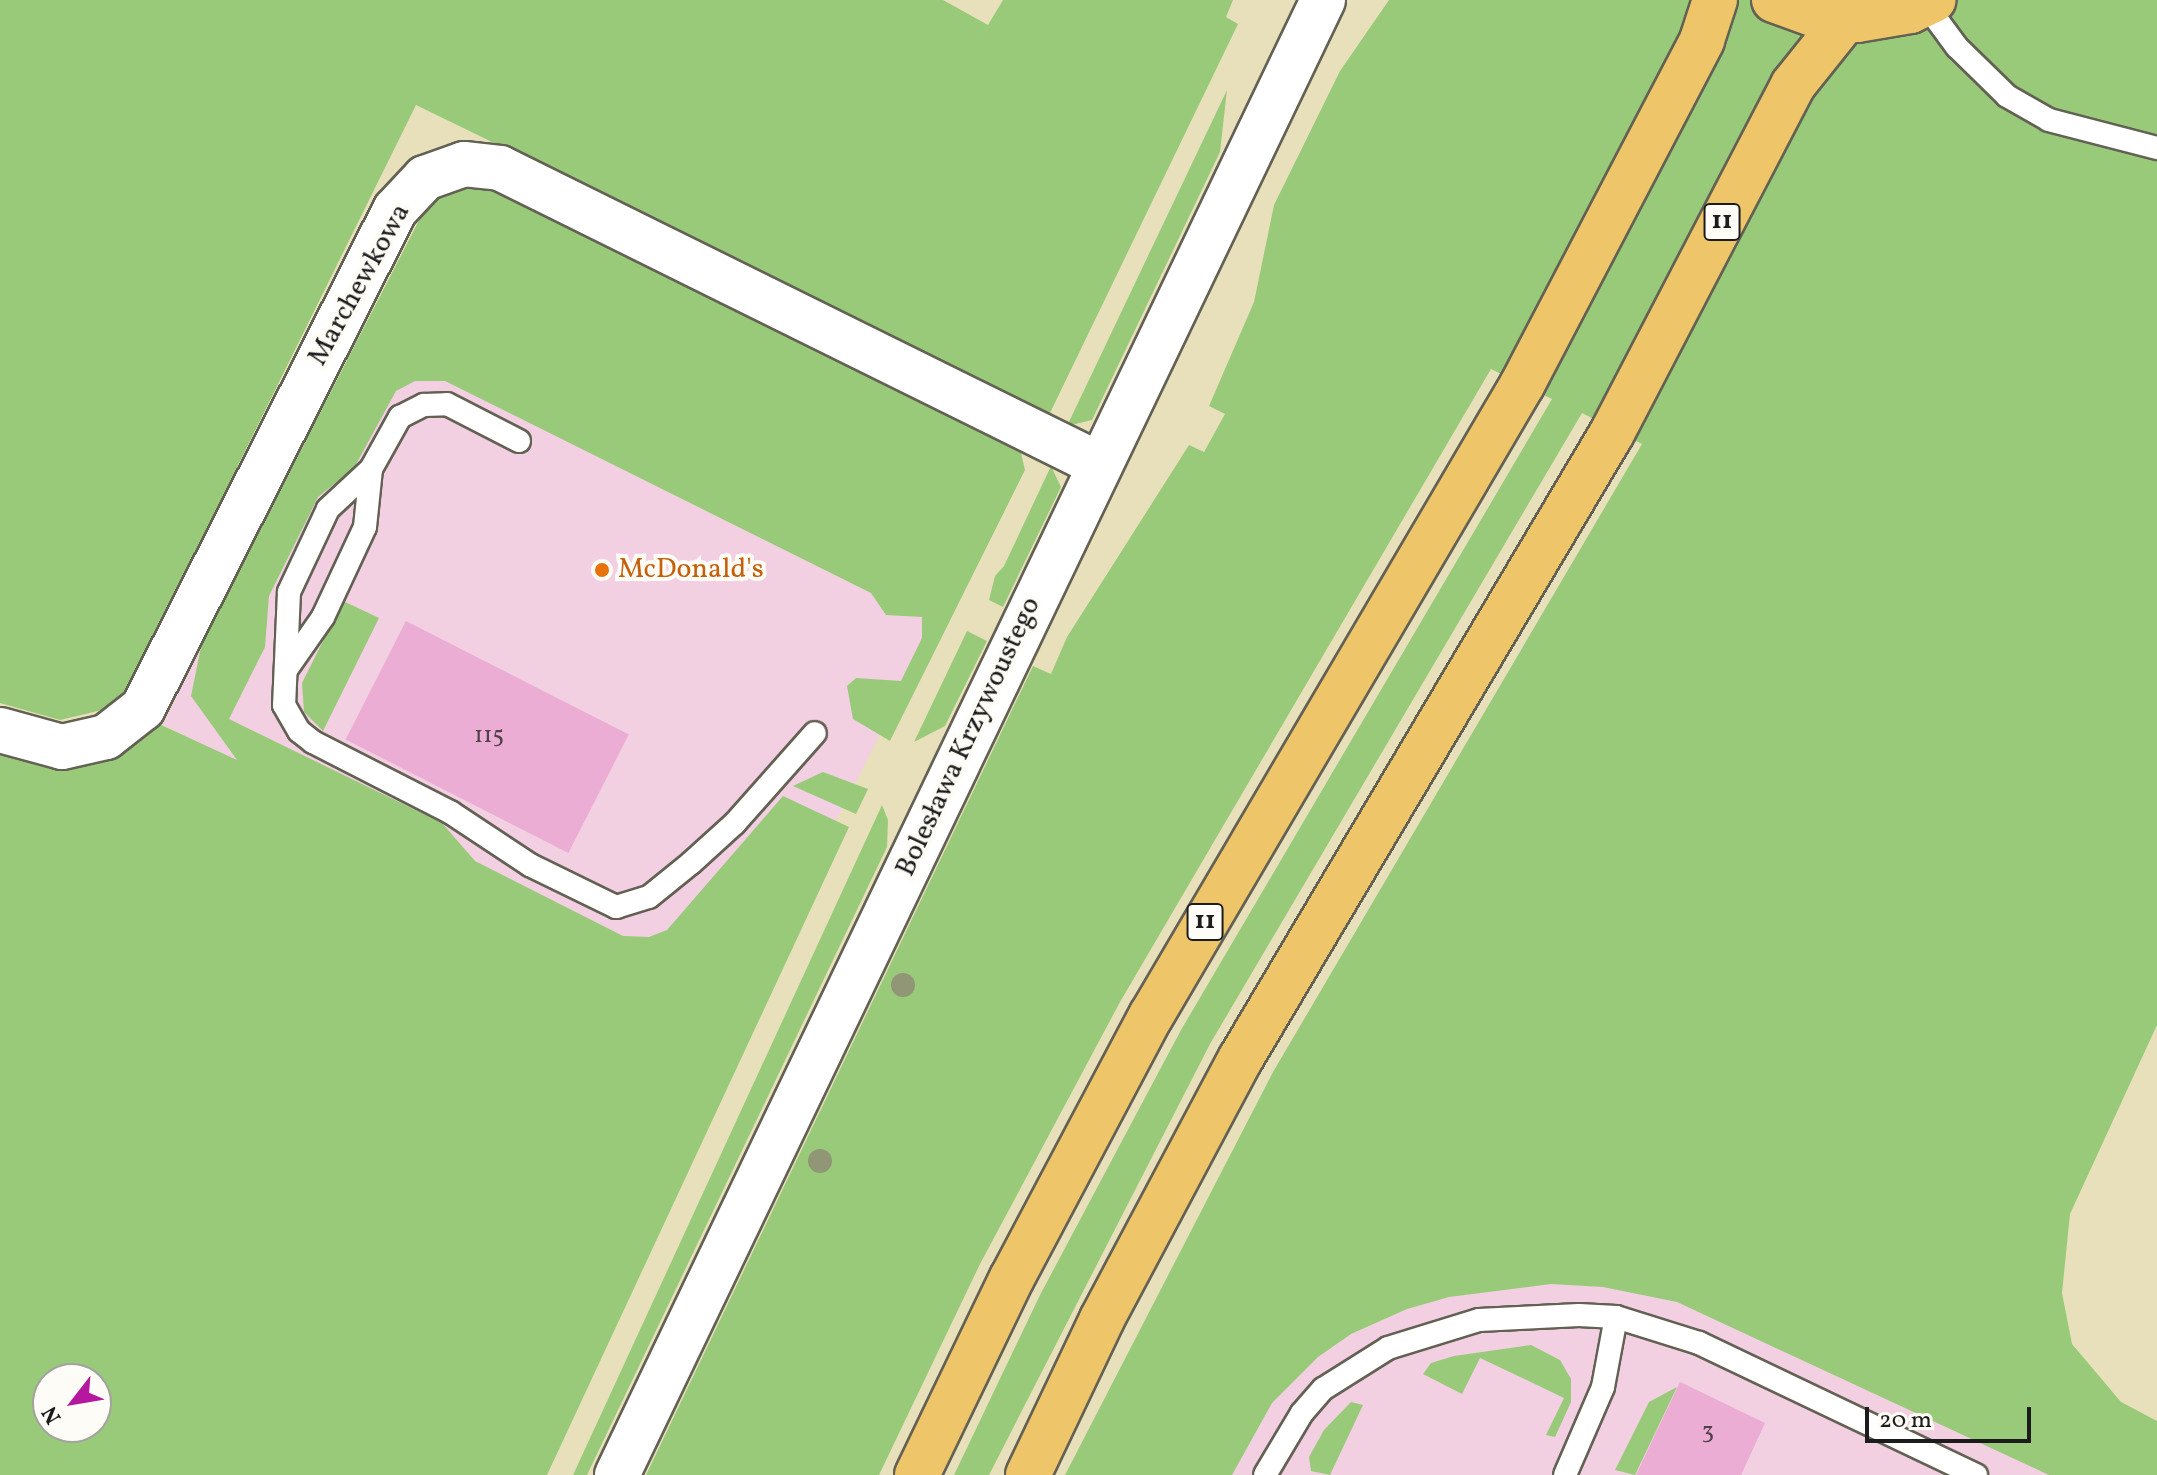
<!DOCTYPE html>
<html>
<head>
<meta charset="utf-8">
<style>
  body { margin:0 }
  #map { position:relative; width:2157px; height:1475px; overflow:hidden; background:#e8e0bb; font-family:Vollkorn,serif }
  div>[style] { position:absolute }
  .built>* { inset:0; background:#f2cfe1; transform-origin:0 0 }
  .green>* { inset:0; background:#99ca7a }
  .building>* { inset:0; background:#ebadd3; transform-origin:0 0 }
  .roads { filter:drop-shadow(2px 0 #636154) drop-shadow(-2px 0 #636154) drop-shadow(0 2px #636154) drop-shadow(0 -2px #636154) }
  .service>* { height:22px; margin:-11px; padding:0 11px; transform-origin:11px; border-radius:11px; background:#fff }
  .minor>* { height:44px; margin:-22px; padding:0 22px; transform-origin:22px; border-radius:22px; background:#fff }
  .primary>* { height:44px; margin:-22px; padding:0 22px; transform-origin:22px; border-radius:22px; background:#eec569 }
  .trees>* { width:24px; height:24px; margin:-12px; border-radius:50%; background:#909676 }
  .dots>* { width:22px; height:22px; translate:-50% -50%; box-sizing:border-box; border:4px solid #fdfcf7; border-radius:50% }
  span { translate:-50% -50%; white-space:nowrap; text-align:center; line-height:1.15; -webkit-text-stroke:8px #fdfcf7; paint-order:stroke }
  .number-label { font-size:24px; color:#50404a }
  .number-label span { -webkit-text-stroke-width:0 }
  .shield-label span { padding:2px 6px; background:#fdfcf7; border:2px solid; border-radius:6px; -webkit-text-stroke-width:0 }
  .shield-label { font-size:26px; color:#1c1c1c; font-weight:700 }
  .street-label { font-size:28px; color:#1c1c1c }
  .food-label { font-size:28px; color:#c56008 }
  .left { translate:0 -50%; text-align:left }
  .north { position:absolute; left:32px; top:1363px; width:80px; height:80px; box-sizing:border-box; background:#fdfcf7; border:2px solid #a3a29f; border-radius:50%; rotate:239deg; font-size:22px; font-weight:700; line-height:32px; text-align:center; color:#1c1c1c }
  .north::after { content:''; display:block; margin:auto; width:28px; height:36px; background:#b5179e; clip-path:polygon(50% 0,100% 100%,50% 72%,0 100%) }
  .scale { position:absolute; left:1865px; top:1407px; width:166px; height:36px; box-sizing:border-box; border:4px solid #1c1c1c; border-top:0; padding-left:10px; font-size:24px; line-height:28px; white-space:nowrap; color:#1c1c1c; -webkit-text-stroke:6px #fdfcf7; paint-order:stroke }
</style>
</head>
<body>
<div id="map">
  <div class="built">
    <i style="left:428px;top:203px;width:644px;height:585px;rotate:27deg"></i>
    <i style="clip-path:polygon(1321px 1095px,2133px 1475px,1142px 1475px)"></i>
  </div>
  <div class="green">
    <i style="clip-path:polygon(0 0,943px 0,988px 25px,1003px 0,1233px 0,1226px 17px,1238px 24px,1050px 413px,416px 105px,119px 706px,60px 720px,0 703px)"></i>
    <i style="clip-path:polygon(1389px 0,2157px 0,2157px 1025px,2070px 1214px,2062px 1293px,2072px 1344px,2121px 1402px,2157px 1421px,2157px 1475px,2049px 1475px,1677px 1302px,1603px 1287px,1551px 1284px,1449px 1297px,1407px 1309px,1351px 1334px,1318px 1357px,1272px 1403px,1232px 1475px,1065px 1475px,1273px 1072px,1642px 444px,1582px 413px,1210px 1044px,989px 1475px,954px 1475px,1040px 1295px,1181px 1030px,1552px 399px,1491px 369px,1120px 1002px,980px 1264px,879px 1475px,646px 1475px,1033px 666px,1051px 674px,1067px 637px,1189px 445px,1204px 452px,1225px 414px,1209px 406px,1254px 302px,1274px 205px,1340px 71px)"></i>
    <i style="clip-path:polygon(1227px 90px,1220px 152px,1092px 420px,1067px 426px)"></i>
    <i style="clip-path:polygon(evenodd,477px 181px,1021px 453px,1025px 470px,890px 741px,853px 719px,847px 686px,856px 678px,901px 681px,922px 638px,922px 617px,886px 615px,871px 593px,445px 381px,415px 381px,396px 391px,354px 468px,318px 497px,269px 596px,265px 647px,229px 719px,442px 823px,475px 861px,623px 936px,649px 937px,667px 930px,783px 796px,849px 827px,547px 1475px,0 1475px,0 752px,144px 717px,237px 760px,191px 696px,202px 642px,428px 203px,435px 192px,477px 181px,48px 1379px,96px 1379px,96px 1427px,48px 1427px,48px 1379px)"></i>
    <i style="clip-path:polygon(1051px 466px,1061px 487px,1003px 607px,989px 600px,995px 576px,1004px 566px)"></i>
    <i style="clip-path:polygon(343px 601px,379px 618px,323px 731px,304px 712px,302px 683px)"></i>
    <i style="clip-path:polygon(967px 631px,987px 641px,945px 726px,914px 742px)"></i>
    <i style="clip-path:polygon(823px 772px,868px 789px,856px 814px,793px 786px)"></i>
    <i style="clip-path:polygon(882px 805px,888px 820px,887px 847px,587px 1475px,573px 1475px)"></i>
    <i style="clip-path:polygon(1531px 1345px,1560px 1360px,1571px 1379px,1571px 1402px,1555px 1437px,1546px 1435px,1564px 1398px,1537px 1385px,1480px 1358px,1462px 1394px,1423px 1374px,1431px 1363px,1454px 1356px)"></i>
    <i style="clip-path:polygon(1677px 1387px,1635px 1475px,1615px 1470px,1649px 1402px)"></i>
    <i style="clip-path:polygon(1351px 1402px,1363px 1405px,1330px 1475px,1311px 1471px,1309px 1457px,1324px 1430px)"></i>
  </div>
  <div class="building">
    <i style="left:406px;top:621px;width:250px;height:133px;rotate:27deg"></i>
    <i style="clip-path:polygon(1680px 1382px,1765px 1423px,1741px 1475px,1636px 1475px)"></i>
  </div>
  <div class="roads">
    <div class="service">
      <i style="left:1926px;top:5px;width:52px;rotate:53.6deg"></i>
      <i style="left:1957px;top:47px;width:70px;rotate:44.4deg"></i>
      <i style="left:2007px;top:96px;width:48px;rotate:29.7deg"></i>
      <i style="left:2049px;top:120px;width:112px;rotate:14.5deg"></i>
      <i style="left:371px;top:469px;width:59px;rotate:137.1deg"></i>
      <i style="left:328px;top:509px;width:92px;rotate:115.2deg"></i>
      <i style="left:289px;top:592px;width:113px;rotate:92.5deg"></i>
      <i style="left:284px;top:705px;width:30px;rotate:60deg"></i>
      <i style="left:299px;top:731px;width:18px;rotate:38deg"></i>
      <i style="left:313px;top:742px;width:154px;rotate:27.1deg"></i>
      <i style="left:450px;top:812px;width:96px;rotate:33.5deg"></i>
      <i style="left:530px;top:865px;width:96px;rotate:26deg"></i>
      <i style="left:616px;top:907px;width:34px;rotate:-17deg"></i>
      <i style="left:649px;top:897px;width:54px;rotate:-39deg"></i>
      <i style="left:691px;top:863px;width:59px;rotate:-42.3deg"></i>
      <i style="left:735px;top:823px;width:120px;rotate:-48.4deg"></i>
      <i style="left:286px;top:670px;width:65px;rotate:-55.1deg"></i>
      <i style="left:323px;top:617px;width:99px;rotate:-65deg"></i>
      <i style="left:365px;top:527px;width:58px;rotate:-84.1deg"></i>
      <i style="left:371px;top:469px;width:60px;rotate:-60.9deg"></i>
      <i style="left:400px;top:417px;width:27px;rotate:-27deg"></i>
      <i style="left:424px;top:405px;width:23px;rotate:-2deg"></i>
      <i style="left:447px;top:404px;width:81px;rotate:27.2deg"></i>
      <i style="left:1265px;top:1475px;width:72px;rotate:-59.2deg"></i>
      <i style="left:1302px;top:1413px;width:32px;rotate:-49deg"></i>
      <i style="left:1323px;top:1389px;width:77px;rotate:-32.2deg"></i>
      <i style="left:1388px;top:1348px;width:95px;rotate:-17.1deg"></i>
      <i style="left:1479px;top:1320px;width:100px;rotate:-2.9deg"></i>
      <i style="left:1579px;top:1315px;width:37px;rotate:3deg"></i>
      <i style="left:1616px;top:1317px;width:87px;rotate:17.4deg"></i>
      <i style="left:1699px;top:1343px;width:307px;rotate:25.5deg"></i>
      <i style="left:1565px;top:1475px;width:96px;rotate:-66.6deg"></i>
      <i style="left:1603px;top:1387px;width:71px;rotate:-79.5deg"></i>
    </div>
    <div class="minor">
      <i style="left:0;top:730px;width:64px;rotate:15.3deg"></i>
      <i style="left:62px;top:747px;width:45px;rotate:-12.8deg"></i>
      <i style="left:106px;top:737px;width:47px;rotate:-38.1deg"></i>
      <i style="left:143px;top:708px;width:558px;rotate:-63.16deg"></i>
      <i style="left:395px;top:210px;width:44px;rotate:-46.8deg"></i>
      <i style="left:425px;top:178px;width:41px;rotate:-19.7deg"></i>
      <i style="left:464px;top:164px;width:36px;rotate:6deg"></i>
      <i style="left:500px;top:168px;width:667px;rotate:26.33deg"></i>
      <i style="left:617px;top:1475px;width:1635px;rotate:-64.42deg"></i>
    </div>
    <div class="primary">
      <i style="left:1774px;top:0;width:47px;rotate:20deg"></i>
      <i style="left:1818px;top:16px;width:39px;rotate:6deg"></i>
      <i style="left:1857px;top:20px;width:54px;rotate:-9.6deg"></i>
      <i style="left:1910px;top:11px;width:26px;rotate:-25deg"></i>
      <i style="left:917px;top:1475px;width:219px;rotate:-64.3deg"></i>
      <i style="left:1012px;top:1278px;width:297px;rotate:-62.1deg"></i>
      <i style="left:1151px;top:1016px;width:732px;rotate:-59.55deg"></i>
      <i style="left:1522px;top:385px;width:389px;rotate:-62.4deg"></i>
      <i style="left:1702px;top:40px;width:42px;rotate:-72deg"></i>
      <i style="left:1028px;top:1475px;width:173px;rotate:-64.6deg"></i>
      <i style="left:1102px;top:1319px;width:296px;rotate:-62deg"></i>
      <i style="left:1241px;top:1058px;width:727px;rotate:-59.31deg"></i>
      <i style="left:1612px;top:433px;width:392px;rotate:-62.5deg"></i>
      <i style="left:1793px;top:85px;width:83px;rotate:-51.3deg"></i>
    </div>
  </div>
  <div class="trees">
    <i style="left:903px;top:985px"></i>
    <i style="left:820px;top:1161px"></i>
  </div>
  <div class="dots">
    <i style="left:602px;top:570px;background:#e8710a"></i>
  </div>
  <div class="number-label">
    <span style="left:489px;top:737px">115</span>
    <span style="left:1708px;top:1433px">3</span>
  </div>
  <div class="shield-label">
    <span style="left:1722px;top:222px">11</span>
    <span style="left:1205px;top:922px">11</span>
  </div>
  <div class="street-label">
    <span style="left:360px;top:285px;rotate:-61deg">Marchewkowa</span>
    <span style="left:969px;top:737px;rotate:-65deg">Bolesława Krzywoustego</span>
  </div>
  <div class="food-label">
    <span class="left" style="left:618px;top:570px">McDonald's</span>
  </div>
  <div class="north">N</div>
  <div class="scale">20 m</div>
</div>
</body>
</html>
